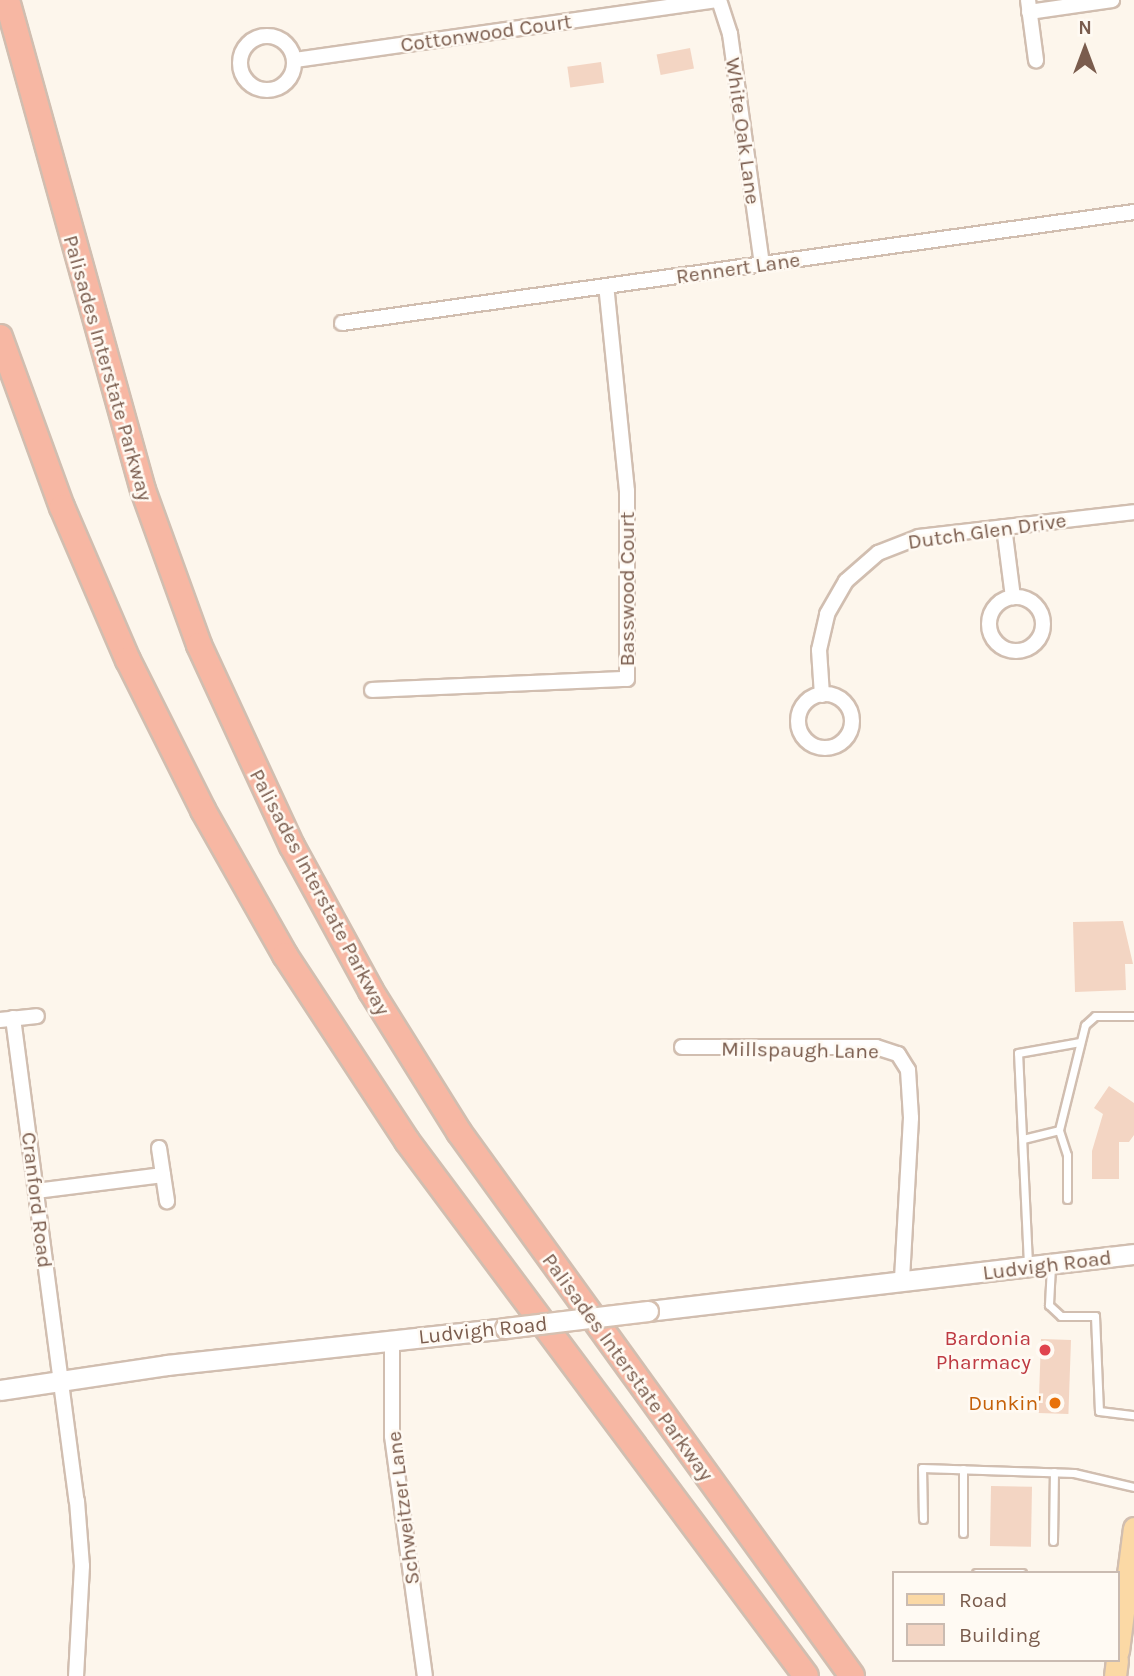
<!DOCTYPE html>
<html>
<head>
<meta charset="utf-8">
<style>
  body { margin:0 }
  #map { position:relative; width:1134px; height:1676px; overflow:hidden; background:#fdf6ec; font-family:Karla,sans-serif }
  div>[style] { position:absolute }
  .building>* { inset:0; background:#f3d5c3; transform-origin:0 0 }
  .roads { filter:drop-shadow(2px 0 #d1beb0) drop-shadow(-2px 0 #d1beb0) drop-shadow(0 2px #d1beb0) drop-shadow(0 -2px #d1beb0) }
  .lane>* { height:7px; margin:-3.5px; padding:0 3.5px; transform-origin:3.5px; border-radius:3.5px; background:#fff }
  .street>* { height:14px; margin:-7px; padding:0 7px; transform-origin:7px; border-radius:7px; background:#fff }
  .street>.ring { margin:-7px; padding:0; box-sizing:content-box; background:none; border:14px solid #fff; border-radius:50% }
  .secondary>* { height:19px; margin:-9.5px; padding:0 9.5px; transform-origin:9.5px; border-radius:9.5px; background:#fff }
  .primary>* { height:21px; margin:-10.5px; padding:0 10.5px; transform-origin:10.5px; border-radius:10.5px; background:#fbd9a5 }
  .highway>* { height:24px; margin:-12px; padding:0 12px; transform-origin:12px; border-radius:12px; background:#f7b7a3 }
  .bridges { filter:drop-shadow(2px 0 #d6c0b0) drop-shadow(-2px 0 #d6c0b0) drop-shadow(0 2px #d6c0b0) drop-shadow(0 -2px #d6c0b0) }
  .secondary-bridge>* { height:19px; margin:-9.5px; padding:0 9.5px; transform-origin:9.5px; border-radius:9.5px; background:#fff }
  .dots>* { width:19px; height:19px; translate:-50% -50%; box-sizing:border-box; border:4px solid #fffaf3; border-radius:50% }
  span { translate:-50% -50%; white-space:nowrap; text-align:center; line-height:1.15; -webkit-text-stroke:5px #fffaf3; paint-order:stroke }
  .street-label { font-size:21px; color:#7a5c4d }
  .health-label { font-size:21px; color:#be3a42 }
  .right { translate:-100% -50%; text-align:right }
  .food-label { font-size:21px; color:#c56008 }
  .legend { position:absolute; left:892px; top:1571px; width:228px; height:91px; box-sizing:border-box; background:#fffaf3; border:2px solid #cabbb1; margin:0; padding:9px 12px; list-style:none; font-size:21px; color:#7a5c4d }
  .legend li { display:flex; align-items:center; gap:14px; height:35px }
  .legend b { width:35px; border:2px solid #cabbb1 }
  .north { position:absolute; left:1050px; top:14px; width:70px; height:70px; -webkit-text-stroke:5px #fffaf3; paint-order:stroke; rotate:0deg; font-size:19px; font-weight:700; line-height:28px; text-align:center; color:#7a5c4d }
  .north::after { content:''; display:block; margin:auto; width:24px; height:32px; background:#7a5c4d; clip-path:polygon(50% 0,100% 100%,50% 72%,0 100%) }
</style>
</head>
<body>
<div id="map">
  <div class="building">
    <i style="left:690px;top:48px;width:21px;height:34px;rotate:79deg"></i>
    <i style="left:601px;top:62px;width:21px;height:34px;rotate:82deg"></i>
    <i style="clip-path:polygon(1123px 921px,1133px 964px,1125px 964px,1126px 990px,1075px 992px,1073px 922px)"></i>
    <i style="clip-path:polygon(1109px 1086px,1134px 1103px,1134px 1135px,1129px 1142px,1119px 1142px,1119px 1179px,1092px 1179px,1092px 1151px,1103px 1114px,1094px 1108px)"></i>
    <i style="left:1071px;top:1340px;width:74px;height:30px;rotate:92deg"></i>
    <i style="left:991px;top:1486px;width:41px;height:60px;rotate:1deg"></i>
  </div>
  <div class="roads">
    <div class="lane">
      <i style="left:1023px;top:1139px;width:37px;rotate:-14deg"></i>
      <i style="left:1067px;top:1199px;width:44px;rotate:-90deg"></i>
      <i style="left:1067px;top:1155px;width:26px;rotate:-108deg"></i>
      <i style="left:1059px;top:1130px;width:108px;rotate:-76.1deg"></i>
      <i style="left:1085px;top:1025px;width:13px;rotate:-42deg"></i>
      <i style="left:1095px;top:1016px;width:39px"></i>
      <i style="left:1028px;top:1264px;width:211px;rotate:-92.7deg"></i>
      <i style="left:1018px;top:1053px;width:63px;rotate:-10.1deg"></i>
      <i style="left:1051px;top:1266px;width:39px;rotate:93deg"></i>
      <i style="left:1049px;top:1305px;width:16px;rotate:43deg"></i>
      <i style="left:1061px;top:1316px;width:34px"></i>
      <i style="left:1095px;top:1316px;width:95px;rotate:87.6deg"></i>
      <i style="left:1099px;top:1411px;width:35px;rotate:7deg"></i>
      <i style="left:963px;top:1469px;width:64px;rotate:90deg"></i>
      <i style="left:923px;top:1519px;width:51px;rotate:-91.1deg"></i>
      <i style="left:922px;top:1468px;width:152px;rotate:1.9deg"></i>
      <i style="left:1074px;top:1473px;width:62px;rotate:13.1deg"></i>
      <i style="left:1053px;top:1541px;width:69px;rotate:-89.2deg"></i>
      <i style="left:976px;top:1573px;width:46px"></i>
    </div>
    <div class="street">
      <i style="left:719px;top:0;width:36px;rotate:72deg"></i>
      <i style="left:730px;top:34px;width:232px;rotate:82.1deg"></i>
      <i style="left:1028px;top:0;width:61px;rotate:82.4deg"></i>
      <i style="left:1029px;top:12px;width:84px;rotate:-8.2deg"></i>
      <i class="ring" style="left:240px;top:36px;width:40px;height:40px"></i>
      <i style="left:295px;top:60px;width:428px;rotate:-8.1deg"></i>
      <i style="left:342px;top:323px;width:800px;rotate:-7.98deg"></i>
      <i style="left:1004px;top:527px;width:71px;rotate:82.7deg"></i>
      <i class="ring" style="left:989px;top:597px;width:40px;height:40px"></i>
      <i style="left:372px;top:690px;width:255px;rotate:-2.5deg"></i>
      <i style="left:627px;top:679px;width:188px;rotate:-90deg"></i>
      <i style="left:627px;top:491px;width:206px;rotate:-95.8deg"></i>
      <i class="ring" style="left:798px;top:694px;width:40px;height:40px"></i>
      <i style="left:822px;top:695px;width:45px;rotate:-93.8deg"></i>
      <i style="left:819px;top:650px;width:37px;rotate:-77deg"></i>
      <i style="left:827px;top:614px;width:38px;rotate:-60deg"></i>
      <i style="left:846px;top:581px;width:43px;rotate:-41.2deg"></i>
      <i style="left:878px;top:553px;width:44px;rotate:-21.3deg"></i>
      <i style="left:919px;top:537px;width:216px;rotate:-6.6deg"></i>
      <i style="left:13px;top:1018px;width:487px;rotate:82.5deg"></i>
      <i style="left:77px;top:1501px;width:65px;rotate:85.6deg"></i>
      <i style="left:82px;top:1566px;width:110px;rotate:93.1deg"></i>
      <i style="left:0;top:1020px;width:37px;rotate:-6deg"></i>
      <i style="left:682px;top:1047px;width:194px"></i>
      <i style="left:876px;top:1047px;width:23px;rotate:18deg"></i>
      <i style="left:898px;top:1054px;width:19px;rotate:58deg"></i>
      <i style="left:908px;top:1070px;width:48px;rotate:86.4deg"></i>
      <i style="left:911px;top:1118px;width:162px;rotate:93.2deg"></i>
      <i style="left:159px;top:1148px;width:54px;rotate:81.4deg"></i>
      <i style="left:36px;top:1191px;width:128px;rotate:-7.2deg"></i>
      <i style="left:392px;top:1340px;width:96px;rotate:90deg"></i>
      <i style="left:392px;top:1436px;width:242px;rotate:82.2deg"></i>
    </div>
    <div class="secondary">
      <i style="left:648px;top:1311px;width:489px;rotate:-6.7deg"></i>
      <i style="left:0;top:1390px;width:169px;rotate:-8.5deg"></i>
      <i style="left:167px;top:1365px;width:340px;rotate:-6.2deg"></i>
    </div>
    <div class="primary">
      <i style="left:1118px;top:1651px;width:124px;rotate:-82.6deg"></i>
      <i style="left:1115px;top:1676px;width:16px;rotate:-83deg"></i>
    </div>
    <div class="highway">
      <i style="left:7px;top:0;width:509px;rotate:74.49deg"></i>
      <i style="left:143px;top:490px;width:165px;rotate:70.1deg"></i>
      <i style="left:199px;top:645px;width:221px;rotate:65.2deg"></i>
      <i style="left:292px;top:846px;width:165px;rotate:61.4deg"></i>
      <i style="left:371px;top:991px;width:166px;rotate:58deg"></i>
      <i style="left:459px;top:1132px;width:671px;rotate:54.15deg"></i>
      <i style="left:0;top:337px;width:181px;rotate:70deg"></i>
      <i style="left:62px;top:507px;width:167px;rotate:66.7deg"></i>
      <i style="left:128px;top:660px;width:168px;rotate:63.4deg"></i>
      <i style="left:203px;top:810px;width:167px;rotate:60.5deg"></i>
      <i style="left:285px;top:955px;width:222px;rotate:56.7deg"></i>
      <i style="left:407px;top:1141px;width:667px;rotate:53.28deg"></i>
    </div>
  </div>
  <div class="bridges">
    <div class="secondary-bridge">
      <i style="left:505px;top:1328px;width:144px;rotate:-6.8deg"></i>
    </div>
  </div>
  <div class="dots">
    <i style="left:1045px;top:1350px;background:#e0444e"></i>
    <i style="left:1055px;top:1403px;background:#e8710a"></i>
  </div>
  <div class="street-label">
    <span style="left:486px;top:33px;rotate:-8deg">Cottonwood Court</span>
    <span style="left:743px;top:131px;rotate:82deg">White Oak Lane</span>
    <span style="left:738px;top:268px;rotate:-8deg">Rennert Lane</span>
    <span style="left:108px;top:368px;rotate:74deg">Palisades Interstate Parkway</span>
    <span style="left:987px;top:531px;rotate:-8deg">Dutch Glen Drive</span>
    <span style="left:627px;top:589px;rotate:-90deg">Basswood Court</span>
    <span style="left:320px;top:892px;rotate:62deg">Palisades Interstate Parkway</span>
    <span style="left:800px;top:1050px;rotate:1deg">Millspaugh Lane</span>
    <span style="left:37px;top:1200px;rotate:83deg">Cranford Road</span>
    <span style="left:1047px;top:1265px;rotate:-7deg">Ludvigh Road</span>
    <span style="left:483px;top:1330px;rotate:-6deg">Ludvigh Road</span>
    <span style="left:628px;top:1367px;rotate:54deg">Palisades Interstate Parkway</span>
    <span style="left:403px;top:1508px;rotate:-97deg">Schweitzer Lane</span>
  </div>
  <div class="health-label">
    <span class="right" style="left:1031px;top:1350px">Bardonia<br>Pharmacy</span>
  </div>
  <div class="food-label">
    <span class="right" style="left:1041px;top:1403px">Dunkin'</span>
  </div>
  <ul class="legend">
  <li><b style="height:9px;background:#fbd9a5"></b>Road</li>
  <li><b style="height:19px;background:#f3d5c3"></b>Building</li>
  </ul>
  <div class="north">N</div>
</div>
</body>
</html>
